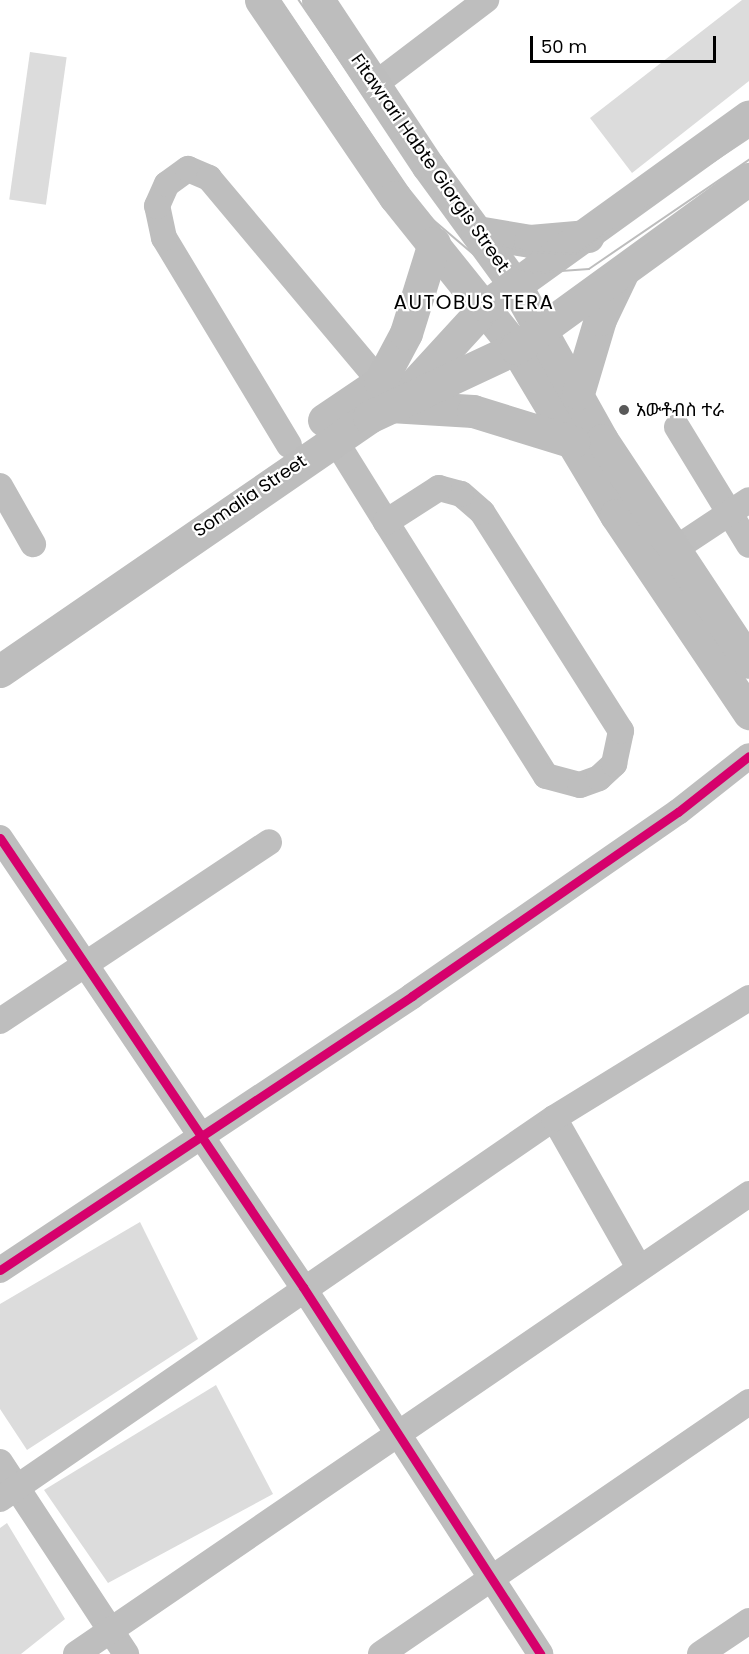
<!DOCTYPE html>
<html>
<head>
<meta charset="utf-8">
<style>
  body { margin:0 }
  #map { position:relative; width:749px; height:1654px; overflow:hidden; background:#fff; font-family:Poppins,"Noto Sans Ethiopic",sans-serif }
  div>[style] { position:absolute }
  .building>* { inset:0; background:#dcdcdc; transform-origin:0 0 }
  .minor>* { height:26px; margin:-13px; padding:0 13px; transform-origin:13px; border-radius:13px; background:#bebebe }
  .major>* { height:33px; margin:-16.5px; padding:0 16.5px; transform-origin:16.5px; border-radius:16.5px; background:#bdbdbd }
  .tram>* { height:1.5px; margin:-0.75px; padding:0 0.75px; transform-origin:0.75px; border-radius:0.75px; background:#bdbdbd }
  .cycleway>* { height:9px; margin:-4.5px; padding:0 4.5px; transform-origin:4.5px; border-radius:4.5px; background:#d6006c }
  .dots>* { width:16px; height:16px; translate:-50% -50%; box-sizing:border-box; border:3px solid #fff; border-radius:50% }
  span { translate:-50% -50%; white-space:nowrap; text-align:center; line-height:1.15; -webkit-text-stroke:4.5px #fff; paint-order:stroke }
  .street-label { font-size:18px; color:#000 }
  .poi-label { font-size:18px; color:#000 }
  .left { translate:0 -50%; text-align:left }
  .neighbourhood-label { font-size:20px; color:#000; letter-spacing:1.5px }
  .scale { position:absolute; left:530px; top:36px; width:186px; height:27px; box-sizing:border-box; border:3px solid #000; border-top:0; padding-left:8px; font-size:18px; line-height:21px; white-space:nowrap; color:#000; -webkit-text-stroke:4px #fff; paint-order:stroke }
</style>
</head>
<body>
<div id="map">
  <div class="building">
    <i style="clip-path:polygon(742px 0,749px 0,749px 81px,632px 173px,590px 118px)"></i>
    <i style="left:30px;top:52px;width:37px;height:149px;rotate:8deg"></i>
    <i style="clip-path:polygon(140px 1222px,198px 1339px,27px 1450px,0 1409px,0 1304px)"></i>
    <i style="clip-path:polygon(216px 1385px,273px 1494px,108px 1583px,44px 1490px)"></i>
    <i style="clip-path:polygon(7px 1523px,65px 1619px,21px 1654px,0 1654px,0 1528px)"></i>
  </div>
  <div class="minor">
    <i style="left:374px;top:85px;width:141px;rotate:-37.2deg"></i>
    <i style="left:677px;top:427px;width:138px;rotate:58.6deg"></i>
    <i style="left:335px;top:440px;width:97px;rotate:58.1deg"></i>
    <i style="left:386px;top:522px;width:300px;rotate:57.8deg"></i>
    <i style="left:546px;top:776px;width:35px;rotate:15deg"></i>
    <i style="left:580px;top:785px;width:20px;rotate:-20deg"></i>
    <i style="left:599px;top:778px;width:21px;rotate:-43deg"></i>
    <i style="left:614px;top:764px;width:34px;rotate:-78deg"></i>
    <i style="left:621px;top:731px;width:259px;rotate:-122.4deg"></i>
    <i style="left:482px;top:512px;width:28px;rotate:-139deg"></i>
    <i style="left:461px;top:494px;width:23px;rotate:-165deg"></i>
    <i style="left:439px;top:488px;width:63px;rotate:147.3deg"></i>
    <i style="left:289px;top:445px;width:242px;rotate:-121.1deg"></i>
    <i style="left:164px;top:238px;width:33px;rotate:-102deg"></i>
    <i style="left:157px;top:206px;width:24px;rotate:-66deg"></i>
    <i style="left:167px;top:184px;width:26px;rotate:-36deg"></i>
    <i style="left:188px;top:169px;width:23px;rotate:23deg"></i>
    <i style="left:209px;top:178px;width:266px;rotate:50deg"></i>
    <i style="left:0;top:486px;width:67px;rotate:60.4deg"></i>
    <i style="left:672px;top:551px;width:92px;rotate:-33.5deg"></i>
    <i style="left:0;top:838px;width:542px;rotate:55.99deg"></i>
    <i style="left:303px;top:1287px;width:437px;rotate:57.1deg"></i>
    <i style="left:0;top:1021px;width:323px;rotate:-33.6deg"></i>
    <i style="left:554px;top:1118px;width:170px;rotate:60.4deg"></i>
    <i style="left:0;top:1270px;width:495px;rotate:-33.6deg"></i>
    <i style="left:412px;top:996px;width:323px;rotate:-34.7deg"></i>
    <i style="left:678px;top:812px;width:90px;rotate:-38.3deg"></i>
    <i style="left:0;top:1462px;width:230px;rotate:56.7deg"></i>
    <i style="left:0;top:1499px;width:672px;rotate:-34.52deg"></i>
    <i style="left:554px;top:1118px;width:229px;rotate:-31.6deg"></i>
    <i style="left:76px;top:1654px;width:815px;rotate:-34.35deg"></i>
    <i style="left:381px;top:1654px;width:446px;rotate:-34.4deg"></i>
    <i style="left:700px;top:1654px;width:59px;rotate:-34deg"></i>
  </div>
  <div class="major">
    <i style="left:261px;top:0;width:238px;rotate:55.8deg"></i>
    <i style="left:395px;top:197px;width:193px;rotate:51.3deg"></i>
    <i style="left:516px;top:348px;width:195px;rotate:59.1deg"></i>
    <i style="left:616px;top:515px;width:239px;rotate:56.1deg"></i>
    <i style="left:318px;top:0;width:199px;rotate:56.5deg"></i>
    <i style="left:428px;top:166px;width:151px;rotate:53.9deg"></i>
    <i style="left:517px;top:288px;width:174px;rotate:60.8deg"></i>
    <i style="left:602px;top:440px;width:266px;rotate:56.5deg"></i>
    <i style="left:477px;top:232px;width:54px;rotate:9.6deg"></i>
    <i style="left:530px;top:241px;width:58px;rotate:-4.9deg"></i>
    <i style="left:410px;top:389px;width:113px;rotate:-47.5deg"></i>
    <i style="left:486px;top:306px;width:324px;rotate:-35.8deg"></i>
    <i style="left:578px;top:393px;width:77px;rotate:-73.4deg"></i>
    <i style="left:600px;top:319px;width:51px;rotate:-64.4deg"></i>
    <i style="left:390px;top:406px;width:83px;rotate:3.4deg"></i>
    <i style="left:473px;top:411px;width:105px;rotate:17.2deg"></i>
    <i style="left:324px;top:420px;width:68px;rotate:-34.2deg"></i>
    <i style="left:380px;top:382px;width:55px;rotate:-62deg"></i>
    <i style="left:406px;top:333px;width:94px;rotate:-72.7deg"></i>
    <i style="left:0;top:671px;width:448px;rotate:-34.5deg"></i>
    <i style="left:369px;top:417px;width:162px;rotate:-25.1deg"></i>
    <i style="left:516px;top:348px;width:288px;rotate:-36deg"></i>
  </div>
  <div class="tram">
    <i style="left:281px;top:0;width:254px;rotate:56.1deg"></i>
    <i style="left:423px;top:211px;width:71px;rotate:40.4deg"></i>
    <i style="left:477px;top:257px;width:58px;rotate:15.9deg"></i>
    <i style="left:533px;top:273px;width:56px;rotate:-4.1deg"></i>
    <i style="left:589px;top:269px;width:194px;rotate:-34.3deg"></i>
    <i style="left:299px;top:0;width:251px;rotate:55.6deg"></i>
    <i style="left:441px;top:207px;width:61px;rotate:35deg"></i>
    <i style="left:491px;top:242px;width:38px;rotate:15deg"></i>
    <i style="left:528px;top:252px;width:47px;rotate:2.4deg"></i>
    <i style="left:575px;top:254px;width:209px;rotate:-33.7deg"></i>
  </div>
  <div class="cycleway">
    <i style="left:0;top:838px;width:542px;rotate:55.99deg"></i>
    <i style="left:303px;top:1287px;width:437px;rotate:57.1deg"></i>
    <i style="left:0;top:1270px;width:495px;rotate:-33.6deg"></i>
    <i style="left:412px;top:996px;width:323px;rotate:-34.7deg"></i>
    <i style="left:678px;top:812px;width:90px;rotate:-38.3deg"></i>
  </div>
  <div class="dots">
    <i style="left:624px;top:410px;background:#595959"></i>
  </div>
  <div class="street-label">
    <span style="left:430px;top:163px;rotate:55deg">Fitawrari Habte Giorgis Street</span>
    <span style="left:250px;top:496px;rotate:-34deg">Somalia Street</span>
  </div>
  <div class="poi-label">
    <span class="left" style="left:636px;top:410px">አውቶብስ ተራ</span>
  </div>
  <div class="neighbourhood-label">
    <span style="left:474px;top:302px">AUTOBUS TERA</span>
  </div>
  <div class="scale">50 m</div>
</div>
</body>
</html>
